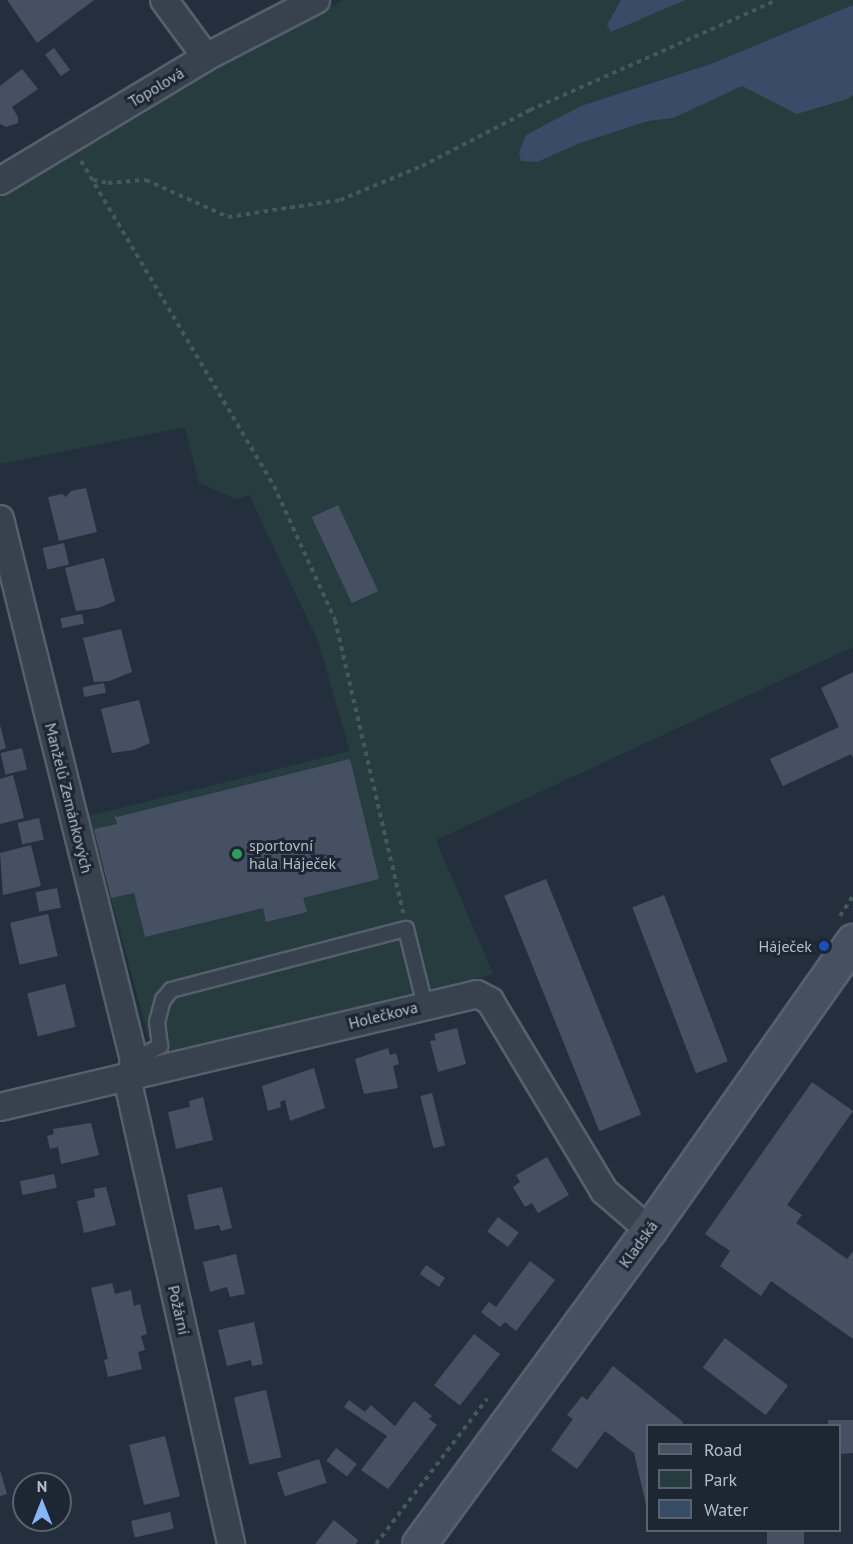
<!DOCTYPE html>
<html>
<head>
<meta charset="utf-8">
<style>
  body { margin:0 }
  #map { position:relative; width:853px; height:1544px; overflow:hidden; background:#242f3e; font-family:"PT Sans",sans-serif }
  div>[style] { position:absolute }
  .green>* { inset:0; background:#263c3f }
  .water>* { inset:0; background:#394c67 }
  .building>* { inset:0; background:#455162; transform-origin:0 0 }
  .path>* { height:4px; margin-top:-2px; transform-origin:0; background:repeating-linear-gradient(90deg,#44595c 0 4.5px,transparent 0 9px) }
  .roads { filter:drop-shadow(2px 0 #565f6c) drop-shadow(-2px 0 #565f6c) drop-shadow(0 2px #565f6c) drop-shadow(0 -2px #565f6c) }
  .service>* { height:14px; margin:-7px; padding:0 7px; transform-origin:7px; border-radius:7px; background:#38414e }
  .minor>* { height:26px; margin:-13px; padding:0 13px; transform-origin:13px; border-radius:13px; background:#38414e }
  .secondary>* { height:33px; margin:-16.5px; padding:0 16.5px; transform-origin:16.5px; border-radius:16.5px; background:#465061 }
  .dots>* { width:16px; height:16px; translate:-50% -50%; box-sizing:border-box; border:3px solid #1d2633; border-radius:50% }
  span { translate:-50% -50%; white-space:nowrap; text-align:center; line-height:1.15; -webkit-text-stroke:6px #1d2633; paint-order:stroke }
  .street-label { font-size:16px; color:#b4bcc9 }
  .poi-label { font-size:16px; color:#b4bcc9 }
  .left { translate:0 -50%; text-align:left }
  .right { translate:-100% -50%; text-align:right }
  .legend { position:absolute; left:646px; top:1424px; width:195px; height:108px; box-sizing:border-box; background:#1d2633; border:2px solid #59626f; margin:0; padding:8px 10px; list-style:none; font-size:18px; color:#b4bcc9 }
  .legend li { display:flex; align-items:center; gap:12px; height:30px }
  .legend b { width:30px; border:2px solid #59626f }
  .north { position:absolute; left:12px; top:1472px; width:60px; height:60px; box-sizing:border-box; background:#1d2633; border:2px solid #59626f; border-radius:50%; rotate:0deg; font-size:16px; font-weight:700; line-height:24px; text-align:center; color:#b4bcc9 }
  .north::after { content:''; display:block; margin:auto; width:21px; height:27px; background:#8ab4f8; clip-path:polygon(50% 0,100% 100%,50% 72%,0 100%) }
</style>
</head>
<body>
<div id="map">
  <div class="green">
    <i style="clip-path:polygon(344px 0,853px 0,853px 647px,436px 840px,493px 974px,154px 1058px,89px 816px,350px 751px,318px 641px,249px 495px,237px 499px,199px 483px,185px 427px,0 464px,0 196px,231px 58px)"></i>
  </div>
  <div class="water">
    <i style="clip-path:polygon(621px 0,685px 0,611px 32px,607px 25px)"></i>
    <i style="clip-path:polygon(853px 5px,853px 95px,847px 99px,797px 114px,742px 86px,673px 118px,648px 121px,580px 143px,537px 162px,521px 161px,519px 152px,526px 135px,581px 106px,711px 64px)"></i>
  </div>
  <div class="building">
    <i style="clip-path:polygon(7px 0,94px 0,37px 43px)"></i>
    <i style="left:54px;top:48px;width:27px;height:11px;rotate:54deg"></i>
    <i style="clip-path:polygon(22px 69px,38px 89px,12px 107px,18px 117px,18px 123px,6px 127px,0 124px,0 86px)"></i>
    <i style="clip-path:polygon(86px 488px,97px 532px,59px 541px,48px 497px,62px 494px,66px 497px,71px 491px)"></i>
    <i style="left:338px;top:505px;width:95px;height:29px;rotate:65deg"></i>
    <i style="left:64px;top:543px;width:22px;height:22px;rotate:77deg"></i>
    <i style="clip-path:polygon(104px 558px,115px 601px,98px 608px,76px 611px,65px 568px)"></i>
    <i style="left:82px;top:614px;width:10px;height:22px;rotate:79deg"></i>
    <i style="clip-path:polygon(121px 629px,132px 672px,109px 681px,94px 682px,83px 638px)"></i>
    <i style="clip-path:polygon(853px 672px,853px 758px,851px 754px,783px 786px,770px 759px,839px 727px,821px 688px)"></i>
    <i style="left:104px;top:683px;width:10px;height:22px;rotate:79deg"></i>
    <i style="clip-path:polygon(139px 700px,150px 743px,134px 750px,112px 753px,101px 709px)"></i>
    <i style="clip-path:polygon(0 725px,6px 748px,0 750px)"></i>
    <i style="left:22px;top:748px;width:22px;height:22px;rotate:77deg"></i>
    <i style="clip-path:polygon(350px 759px,379px 879px,303px 898px,307px 912px,266px 922px,263px 908px,145px 937px,134px 893px,111px 898px,94px 829px,117px 824px,114px 814px,117px 817px)"></i>
    <i style="clip-path:polygon(13px 775px,24px 818px,0 824px,0 779px)"></i>
    <i style="left:39px;top:818px;width:22px;height:22px;rotate:77deg"></i>
    <i style="clip-path:polygon(31px 845px,41px 886px,3px 895px,0 853px)"></i>
    <i style="left:546px;top:879px;width:254px;height:45px;rotate:68deg"></i>
    <i style="left:57px;top:888px;width:20px;height:22px;rotate:79deg"></i>
    <i style="left:664px;top:895px;width:178px;height:34px;rotate:69deg"></i>
    <i style="left:48px;top:914px;width:43px;height:39px;rotate:77deg"></i>
    <i style="left:65px;top:984px;width:44px;height:39px;rotate:76deg"></i>
    <i style="clip-path:polygon(457px 1028px,466px 1064px,438px 1072px,430px 1041px,436px 1040px,434px 1034px)"></i>
    <i style="clip-path:polygon(388px 1048px,390px 1055px,396px 1053px,399px 1064px,393px 1066px,398px 1088px,364px 1094px,355px 1059px)"></i>
    <i style="clip-path:polygon(314px 1068px,325px 1108px,290px 1121px,285px 1100px,280px 1102px,281px 1107px,268px 1111px,262px 1086px)"></i>
    <i style="clip-path:polygon(812px 1082px,853px 1111px,787px 1205px,802px 1215px,796px 1223px,847px 1259px,853px 1251px,853px 1339px,771px 1281px,761px 1296px,720px 1266px,730px 1251px,705px 1234px)"></i>
    <i style="left:432px;top:1093px;width:54px;height:12px;rotate:76deg"></i>
    <i style="clip-path:polygon(203px 1097px,213px 1140px,176px 1149px,168px 1112px,190px 1107px,189px 1101px)"></i>
    <i style="clip-path:polygon(91px 1123px,99px 1155px,61px 1164px,58px 1147px,50px 1149px,47px 1136px,54px 1134px,53px 1129px)"></i>
    <i style="clip-path:polygon(547px 1157px,569px 1195px,538px 1213px,532px 1203px,525px 1207px,513px 1187px,520px 1182px,516px 1175px)"></i>
    <i style="left:54px;top:1174px;width:14px;height:35px;rotate:78deg"></i>
    <i style="clip-path:polygon(106px 1187px,116px 1225px,84px 1233px,77px 1201px,95px 1197px,94px 1189px)"></i>
    <i style="clip-path:polygon(222px 1187px,232px 1228px,221px 1231px,219px 1225px,195px 1230px,187px 1195px)"></i>
    <i style="left:498px;top:1217px;width:26px;height:18px;rotate:37deg"></i>
    <i style="clip-path:polygon(236px 1254px,245px 1294px,230px 1297px,227px 1287px,210px 1292px,203px 1262px)"></i>
    <i style="clip-path:polygon(530px 1261px,555px 1280px,516px 1331px,505px 1322px,500px 1327px,481px 1312px,489px 1302px,496px 1307px)"></i>
    <i style="left:426px;top:1265px;width:23px;height:11px;rotate:34deg"></i>
    <i style="clip-path:polygon(112px 1283px,115px 1294px,131px 1290px,134px 1306px,140px 1304px,147px 1334px,141px 1336px,145px 1350px,138px 1352px,142px 1369px,108px 1377px,104px 1360px,108px 1359px,91px 1288px)"></i>
    <i style="clip-path:polygon(254px 1322px,263px 1364px,252px 1366px,251px 1360px,227px 1366px,218px 1330px)"></i>
    <i style="left:474px;top:1334px;width:33px;height:65px;rotate:38deg"></i>
    <i style="left:725px;top:1338px;width:79px;height:37px;rotate:37deg"></i>
    <i style="clip-path:polygon(613px 1366px,683px 1422px,683px 1425px,648px 1426px,648px 1513px,634px 1453px,605px 1431px,577px 1469px,551px 1450px,573px 1419px,567px 1415px,582px 1396px,587px 1400px)"></i>
    <i style="left:266px;top:1390px;width:69px;height:33px;rotate:77deg"></i>
    <i style="clip-path:polygon(349px 1400px,365px 1412px,371px 1405px,395px 1426px,414px 1401px,432px 1416px,429px 1419px,437px 1425px,388px 1489px,361px 1470px,387px 1436px,344px 1407px)"></i>
    <i style="clip-path:polygon(828px 1420px,853px 1420px,853px 1453px,840px 1454px,840px 1425px,828px 1425px)"></i>
    <i style="left:165px;top:1436px;width:62px;height:37px;rotate:76deg"></i>
    <i style="left:336px;top:1448px;width:26px;height:16px;rotate:37deg"></i>
    <i style="left:319px;top:1459px;width:25px;height:44px;rotate:72deg"></i>
    <i style="clip-path:polygon(0 1470px,7px 1494px,0 1496px)"></i>
    <i style="left:170px;top:1512px;width:17px;height:40px;rotate:77deg"></i>
    <i style="clip-path:polygon(334px 1520px,358px 1540px,356px 1544px,315px 1544px)"></i>
    <i style="left:767px;top:1530px;width:37px;height:14px"></i>
  </div>
  <div class="path">
    <i style="left:81px;top:161px;width:378px;rotate:59.3deg"></i>
    <i style="left:274px;top:486px;width:147px;rotate:65.5deg"></i>
    <i style="left:335px;top:620px;width:301px;rotate:76.9deg"></i>
    <i style="left:93px;top:180px;width:15px;rotate:11deg"></i>
    <i style="left:108px;top:183px;width:38px;rotate:-5deg"></i>
    <i style="left:146px;top:180px;width:90px;rotate:24.3deg"></i>
    <i style="left:228px;top:217px;width:113px;rotate:-8.6deg"></i>
    <i style="left:340px;top:200px;width:89px;rotate:-22.5deg"></i>
    <i style="left:422px;top:166px;width:122px;rotate:-27.4deg"></i>
    <i style="left:530px;top:110px;width:270px;rotate:-24deg"></i>
    <i style="left:840px;top:916px;width:24px;rotate:-57deg"></i>
    <i style="left:376px;top:1544px;width:183px;rotate:-52.6deg"></i>
  </div>
  <div class="roads">
    <div class="service">
      <i style="left:134px;top:1060px;width:30px;rotate:-28deg"></i>
      <i style="left:160px;top:1046px;width:24px;rotate:-97deg"></i>
      <i style="left:157px;top:1022px;width:23px;rotate:-75deg"></i>
      <i style="left:163px;top:1000px;width:13px;rotate:-51deg"></i>
      <i style="left:171px;top:990px;width:243px;rotate:-14.6deg"></i>
      <i style="left:406px;top:929px;width:78px;rotate:76deg"></i>
    </div>
    <div class="minor">
      <i style="left:164px;top:0;width:71px;rotate:53.6deg"></i>
      <i style="left:0;top:181px;width:240px;rotate:-31deg"></i>
      <i style="left:206px;top:57px;width:124px;rotate:-27.4deg"></i>
      <i style="left:0;top:519px;width:557px;rotate:76.09deg"></i>
      <i style="left:134px;top:1060px;width:27px;rotate:100deg"></i>
      <i style="left:129px;top:1087px;width:468px;rotate:77.4deg"></i>
      <i style="left:0;top:1107px;width:490px;rotate:-13.3deg"></i>
      <i style="left:477px;top:994px;width:15px;rotate:28deg"></i>
      <i style="left:490px;top:1001px;width:222px;rotate:59deg"></i>
      <i style="left:604px;top:1191px;width:60px;rotate:40.9deg"></i>
    </div>
    <div class="secondary">
      <i style="left:419px;top:1544px;width:389px;rotate:-53.8deg"></i>
      <i style="left:649px;top:1230px;width:354px;rotate:-54.8deg"></i>
    </div>
  </div>
  <div class="dots">
    <i style="left:237px;top:854px;background:#2e9e5b"></i>
    <i style="left:824px;top:946px;background:#1a4fb4"></i>
  </div>
  <div class="street-label">
    <span style="left:156px;top:87px;rotate:-31deg">Topolová</span>
    <span style="left:69px;top:798px;rotate:76deg">Manželů Zemánkových</span>
    <span style="left:383px;top:1015px;rotate:-14deg">Holečkova</span>
    <span style="left:638px;top:1244px;rotate:-54deg">Kladská</span>
    <span style="left:179px;top:1310px;rotate:77deg">Požární</span>
  </div>
  <div class="poi-label">
    <span class="left" style="left:249px;top:854px">sportovní<br>hala Háječek</span>
    <span class="right" style="left:812px;top:946px">Háječek</span>
  </div>
  <ul class="legend">
  <li><b style="height:8px;background:#465061"></b>Road</li>
  <li><b style="height:16px;background:#263c3f"></b>Park</li>
  <li><b style="height:16px;background:#394c67"></b>Water</li>
  </ul>
  <div class="north">N</div>
</div>
</body>
</html>
